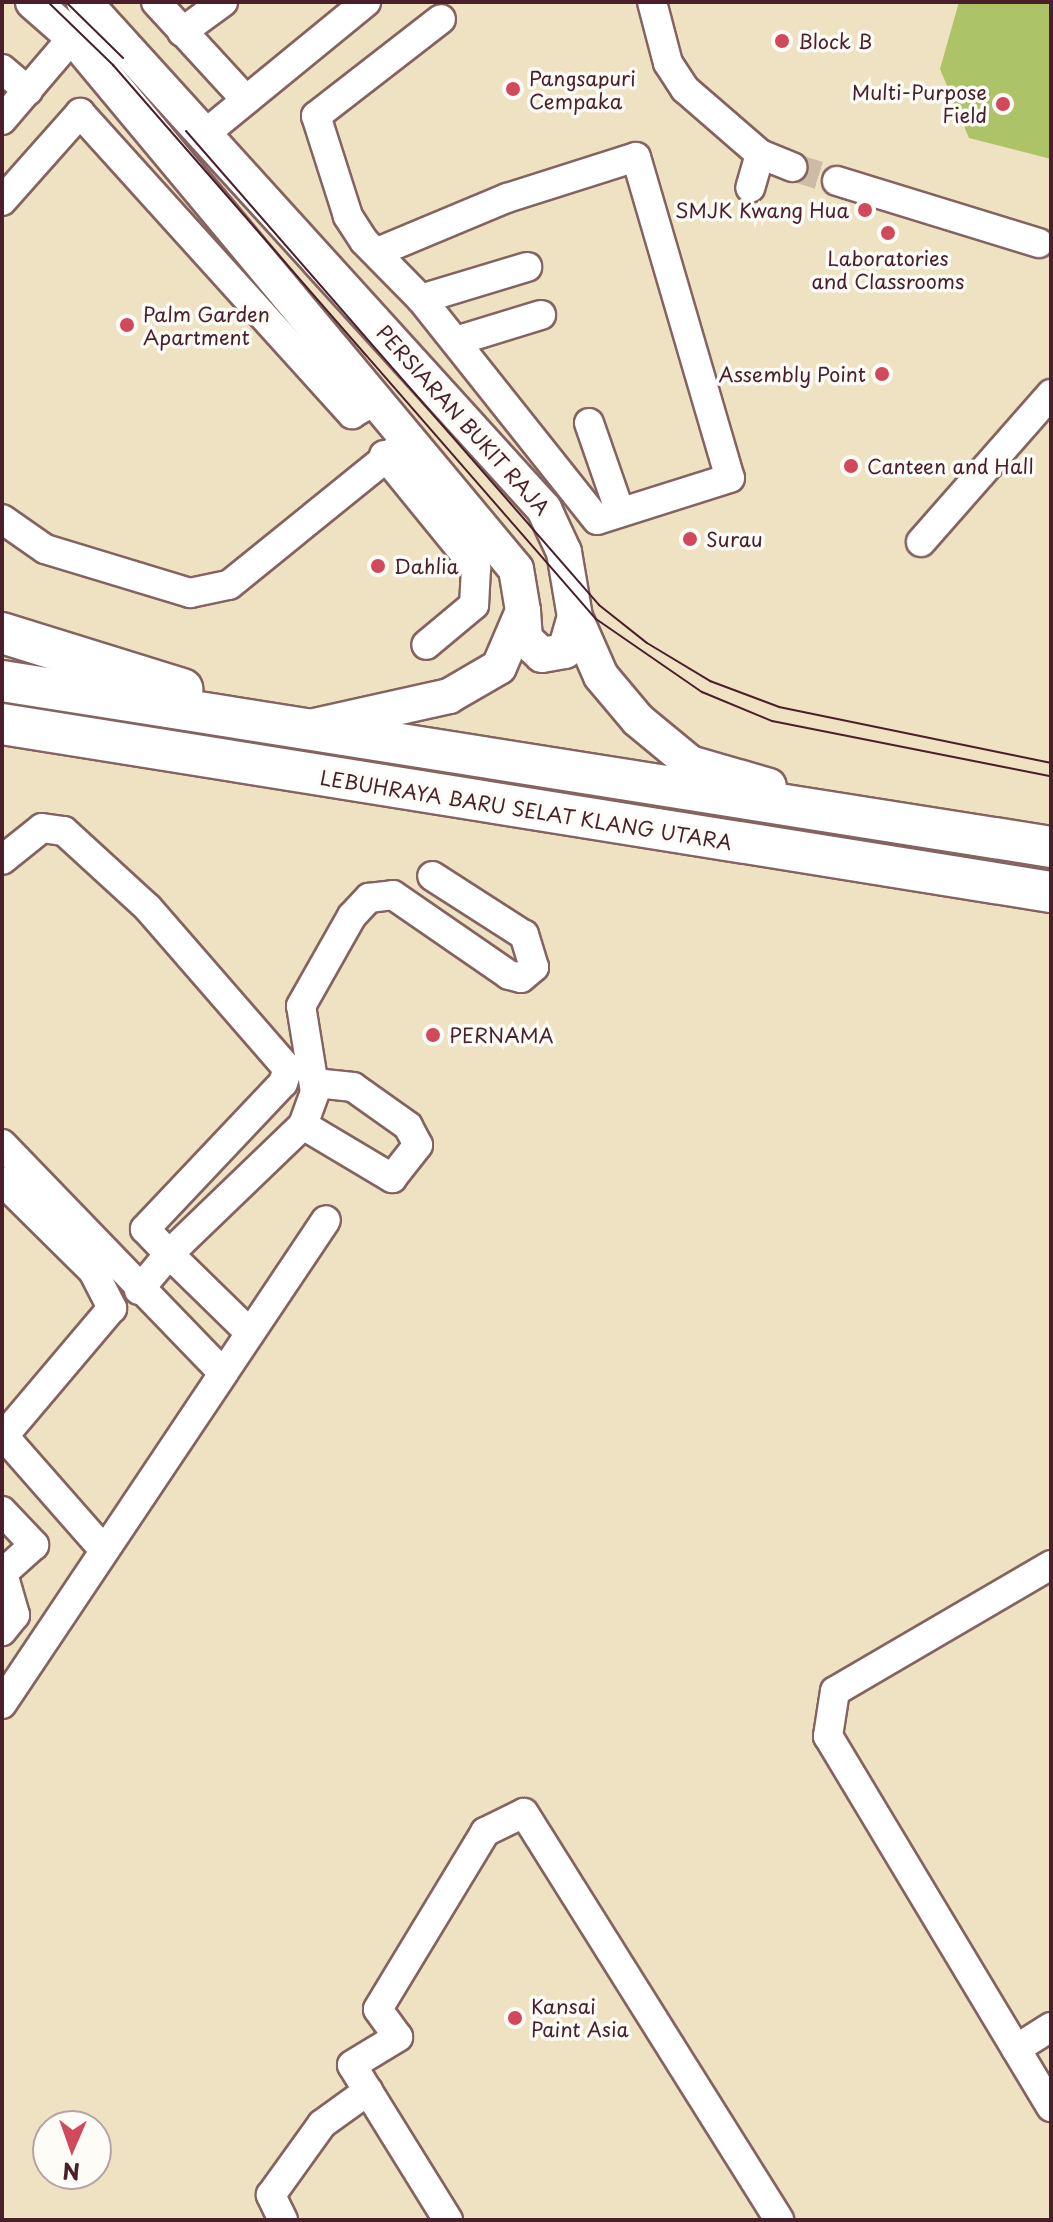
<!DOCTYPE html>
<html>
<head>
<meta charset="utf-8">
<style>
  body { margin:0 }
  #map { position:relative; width:1053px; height:2222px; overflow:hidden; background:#efe2c3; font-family:"Playpen Sans",sans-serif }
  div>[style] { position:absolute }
  .green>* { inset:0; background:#adc368 }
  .minor-tunnel>* { height:28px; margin-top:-14px; transform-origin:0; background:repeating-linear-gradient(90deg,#cebba5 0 28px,transparent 0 42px) }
  .roads { filter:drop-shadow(2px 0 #846360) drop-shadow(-2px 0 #846360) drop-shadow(0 2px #846360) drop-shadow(0 -2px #846360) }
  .minor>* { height:28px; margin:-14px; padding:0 14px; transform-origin:14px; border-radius:14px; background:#fff }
  .major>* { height:34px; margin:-17px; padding:0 17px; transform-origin:17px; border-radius:17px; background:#fff }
  .highway>* { height:40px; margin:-20px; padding:0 20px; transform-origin:20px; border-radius:20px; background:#fff }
  .tram>* { height:2px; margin:-1px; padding:0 1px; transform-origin:1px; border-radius:1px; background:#4a1f2b }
  .dots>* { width:22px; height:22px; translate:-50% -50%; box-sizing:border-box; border:4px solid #fdfcf7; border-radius:50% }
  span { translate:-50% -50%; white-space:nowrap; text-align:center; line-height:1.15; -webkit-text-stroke:7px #fdfcf7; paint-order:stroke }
  .poi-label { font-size:20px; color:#4a1f2b }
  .left { translate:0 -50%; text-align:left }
  .right { translate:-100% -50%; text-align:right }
  .street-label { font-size:20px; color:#4a1f2b }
  .frame { position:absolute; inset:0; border:4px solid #4a1f2b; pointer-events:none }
  .north { position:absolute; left:32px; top:2110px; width:80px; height:80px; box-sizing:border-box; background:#fdfcf7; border:2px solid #b5a4a5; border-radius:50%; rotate:182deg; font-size:22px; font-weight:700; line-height:32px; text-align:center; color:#4a1f2b }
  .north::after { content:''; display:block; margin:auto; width:28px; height:36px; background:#d1495b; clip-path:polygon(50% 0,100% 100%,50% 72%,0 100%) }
</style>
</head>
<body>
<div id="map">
  <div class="green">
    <i style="clip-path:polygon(959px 2px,1051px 2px,1051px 159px,969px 138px,940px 69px)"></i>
  </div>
  <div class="minor-tunnel">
    <i style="left:792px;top:167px;width:47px;rotate:17.3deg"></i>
  </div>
  <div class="roads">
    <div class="minor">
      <i style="left:156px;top:2px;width:133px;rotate:47.4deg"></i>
      <i style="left:652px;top:2px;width:63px;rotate:75.3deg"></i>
      <i style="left:668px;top:63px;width:31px;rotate:57deg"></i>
      <i style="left:685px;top:89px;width:99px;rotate:40.9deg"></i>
      <i style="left:760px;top:154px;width:35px;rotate:106deg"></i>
      <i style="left:182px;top:32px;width:51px;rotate:-36.2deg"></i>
      <i style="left:2px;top:69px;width:34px;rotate:40deg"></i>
      <i style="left:2px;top:120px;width:109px;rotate:-49.5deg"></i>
      <i style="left:206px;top:133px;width:207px;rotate:-39.3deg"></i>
      <i style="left:760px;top:154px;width:35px;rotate:22deg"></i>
      <i style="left:837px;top:181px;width:211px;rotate:17.1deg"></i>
      <i style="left:2px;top:201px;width:118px;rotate:-48.4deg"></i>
      <i style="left:80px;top:113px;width:406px;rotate:47.9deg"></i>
      <i style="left:352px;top:414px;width:22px;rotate:-30deg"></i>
      <i style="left:380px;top:251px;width:138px;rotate:-22.7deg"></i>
      <i style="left:507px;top:198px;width:135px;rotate:-17.6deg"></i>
      <i style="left:636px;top:157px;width:334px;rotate:73.7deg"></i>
      <i style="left:730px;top:478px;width:139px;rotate:162.5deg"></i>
      <i style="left:597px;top:520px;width:283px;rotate:-128.5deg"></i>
      <i style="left:421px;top:299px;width:81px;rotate:-134.5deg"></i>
      <i style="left:364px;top:241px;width:30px;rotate:-123deg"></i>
      <i style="left:348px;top:216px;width:105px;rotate:-107.7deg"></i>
      <i style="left:316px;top:116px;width:158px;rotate:-37.8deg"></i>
      <i style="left:421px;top:299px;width:111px;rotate:-16.8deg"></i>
      <i style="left:456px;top:341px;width:89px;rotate:-17deg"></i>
      <i style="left:589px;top:423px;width:94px;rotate:70.8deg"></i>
      <i style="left:384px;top:455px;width:146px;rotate:50.8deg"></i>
      <i style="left:476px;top:568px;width:37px;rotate:93deg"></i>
      <i style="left:474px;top:605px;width:62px;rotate:140.2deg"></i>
      <i style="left:2px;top:519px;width:52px;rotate:34.9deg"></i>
      <i style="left:45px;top:549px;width:152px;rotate:16.9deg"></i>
      <i style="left:190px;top:593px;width:40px;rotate:-12deg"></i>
      <i style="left:229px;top:585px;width:229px;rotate:-39deg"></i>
      <i style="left:921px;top:542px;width:197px;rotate:-48.7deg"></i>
      <i style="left:2px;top:860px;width:51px;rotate:-38.7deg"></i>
      <i style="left:42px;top:828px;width:22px;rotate:8deg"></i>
      <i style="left:64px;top:831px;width:114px;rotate:42.5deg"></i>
      <i style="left:148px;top:908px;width:213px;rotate:49deg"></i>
      <i style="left:288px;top:1069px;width:15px;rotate:110deg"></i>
      <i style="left:283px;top:1083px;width:201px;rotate:133.4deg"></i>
      <i style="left:145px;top:1229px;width:35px;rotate:46deg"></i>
      <i style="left:169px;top:1254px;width:47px;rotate:129.8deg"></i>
      <i style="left:303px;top:1125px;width:104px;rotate:30.8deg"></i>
      <i style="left:392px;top:1178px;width:42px;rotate:-51.8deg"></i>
      <i style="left:418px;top:1145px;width:21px;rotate:-118deg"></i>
      <i style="left:408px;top:1126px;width:67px;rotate:-144.7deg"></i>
      <i style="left:353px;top:1087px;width:39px;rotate:-174deg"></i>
      <i style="left:2px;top:1144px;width:318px;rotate:46deg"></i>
      <i style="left:2px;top:1181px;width:128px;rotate:44.7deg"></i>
      <i style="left:93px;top:1271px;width:42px;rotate:62.8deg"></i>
      <i style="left:112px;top:1308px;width:167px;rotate:130.2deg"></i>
      <i style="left:250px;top:1333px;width:113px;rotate:-135.7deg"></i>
      <i style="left:169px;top:1254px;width:186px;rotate:-43.9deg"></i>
      <i style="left:303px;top:1125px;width:35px;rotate:-70deg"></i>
      <i style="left:315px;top:1092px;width:87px;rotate:-99.2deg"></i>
      <i style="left:301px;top:1006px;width:103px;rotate:-60.5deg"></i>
      <i style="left:352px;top:916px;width:25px;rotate:-47deg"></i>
      <i style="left:369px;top:898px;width:24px;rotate:-7deg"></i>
      <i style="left:393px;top:895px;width:141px;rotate:34.6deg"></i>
      <i style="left:509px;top:975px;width:12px;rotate:14deg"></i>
      <i style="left:521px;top:978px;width:17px;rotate:-40deg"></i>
      <i style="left:534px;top:967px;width:34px;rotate:-107deg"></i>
      <i style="left:524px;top:935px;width:109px;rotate:-147.3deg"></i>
      <i style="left:2px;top:1434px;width:154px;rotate:48.7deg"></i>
      <i style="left:2px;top:1511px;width:47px;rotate:46.7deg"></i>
      <i style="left:34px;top:1545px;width:42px;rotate:137.9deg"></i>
      <i style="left:1051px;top:1565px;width:250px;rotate:149.7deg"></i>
      <i style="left:835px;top:1691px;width:46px;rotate:98.8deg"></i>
      <i style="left:828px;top:1736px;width:433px;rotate:59deg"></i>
      <i style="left:2px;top:1570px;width:47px;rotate:73.9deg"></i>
      <i style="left:15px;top:1615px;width:21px;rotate:129deg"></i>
      <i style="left:2px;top:1704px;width:582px;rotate:-56.2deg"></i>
      <i style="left:1016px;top:2049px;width:41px;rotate:-32.2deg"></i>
      <i style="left:283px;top:2220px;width:28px;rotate:-116deg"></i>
      <i style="left:271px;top:2195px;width:87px;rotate:-54.3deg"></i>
      <i style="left:322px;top:2124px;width:57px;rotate:-35.7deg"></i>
      <i style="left:448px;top:2220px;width:182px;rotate:-121.8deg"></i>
      <i style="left:352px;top:2065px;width:54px;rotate:-31.3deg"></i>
      <i style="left:398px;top:2037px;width:34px;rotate:-126deg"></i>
      <i style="left:378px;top:2009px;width:207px;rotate:-58.8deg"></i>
      <i style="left:485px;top:1832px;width:43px;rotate:-26deg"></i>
      <i style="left:524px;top:1813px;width:480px;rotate:57.9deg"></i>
    </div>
    <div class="major">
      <i style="left:33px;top:2px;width:53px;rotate:41.2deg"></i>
      <i style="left:73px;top:37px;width:692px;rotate:50.22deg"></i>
      <i style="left:516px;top:569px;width:43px;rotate:80.5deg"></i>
      <i style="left:523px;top:611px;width:61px;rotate:113.2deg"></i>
      <i style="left:499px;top:667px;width:58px;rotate:149.9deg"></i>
      <i style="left:449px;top:696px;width:142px;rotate:167.4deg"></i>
      <i style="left:84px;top:2px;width:685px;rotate:47.78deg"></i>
      <i style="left:544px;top:509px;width:47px;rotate:65.1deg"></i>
      <i style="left:564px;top:552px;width:66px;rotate:80.4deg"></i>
      <i style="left:575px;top:617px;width:64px;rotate:66.2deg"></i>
      <i style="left:601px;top:676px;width:57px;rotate:49.9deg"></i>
      <i style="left:638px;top:720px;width:67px;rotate:39.6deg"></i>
      <i style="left:690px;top:763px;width:82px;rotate:16.2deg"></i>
      <i style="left:523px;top:611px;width:28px;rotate:86deg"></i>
      <i style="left:525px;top:639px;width:23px;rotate:43deg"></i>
      <i style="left:542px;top:655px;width:23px;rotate:-10deg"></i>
      <i style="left:565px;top:651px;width:35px;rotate:-74deg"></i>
    </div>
    <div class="highway">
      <i style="left:2px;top:633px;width:189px;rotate:17.3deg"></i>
      <i style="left:2px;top:681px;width:1062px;rotate:8.99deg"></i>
      <i style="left:2px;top:724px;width:1062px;rotate:9.1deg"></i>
    </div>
  </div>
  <div class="tram">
    <i style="left:48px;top:2px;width:91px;rotate:44.1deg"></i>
    <i style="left:113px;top:65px;width:735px;rotate:48.92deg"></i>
    <i style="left:596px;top:619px;width:129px;rotate:34.6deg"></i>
    <i style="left:702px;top:692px;width:76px;rotate:22.5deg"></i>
    <i style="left:772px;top:721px;width:284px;rotate:11.2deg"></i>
    <i style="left:66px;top:2px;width:80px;rotate:44.5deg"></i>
    <i style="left:186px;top:131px;width:629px;rotate:48.93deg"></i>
    <i style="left:599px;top:605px;width:61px;rotate:38.4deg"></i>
    <i style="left:647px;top:643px;width:74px;rotate:31.1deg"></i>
    <i style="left:710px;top:681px;width:74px;rotate:20.6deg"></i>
    <i style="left:779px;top:707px;width:278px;rotate:11.6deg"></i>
  </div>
  <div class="dots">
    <i style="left:782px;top:41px;background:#d1495b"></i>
    <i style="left:513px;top:89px;background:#d1495b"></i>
    <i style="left:1003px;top:104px;background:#d1495b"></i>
    <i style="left:865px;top:210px;background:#d1495b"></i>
    <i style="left:888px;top:233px;background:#d1495b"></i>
    <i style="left:127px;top:325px;background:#d1495b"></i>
    <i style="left:882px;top:374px;background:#d1495b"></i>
    <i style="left:851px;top:466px;background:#d1495b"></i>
    <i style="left:690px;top:539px;background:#d1495b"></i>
    <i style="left:378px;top:566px;background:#d1495b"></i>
    <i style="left:433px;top:1035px;background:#d1495b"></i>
    <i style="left:515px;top:2018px;background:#d1495b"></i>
  </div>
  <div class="poi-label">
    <span class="left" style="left:798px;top:41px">Block B</span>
    <span class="left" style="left:529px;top:90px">Pangsapuri<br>Cempaka</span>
    <span class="right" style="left:987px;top:104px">Multi-Purpose<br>Field</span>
    <span class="right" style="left:849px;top:210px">SMJK Kwang Hua</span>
    <span style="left:888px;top:270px">Laboratories<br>and Classrooms</span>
    <span class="left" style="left:143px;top:326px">Palm Garden<br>Apartment</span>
    <span class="right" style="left:866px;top:374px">Assembly Point</span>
    <span class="left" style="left:867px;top:466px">Canteen and Hall</span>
    <span class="left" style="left:706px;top:539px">Surau</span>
    <span class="left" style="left:394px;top:566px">Dahlia</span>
    <span class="left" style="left:449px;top:1035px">PERNAMA</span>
    <span class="left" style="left:531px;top:2018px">Kansai<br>Paint Asia</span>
  </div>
  <div class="street-label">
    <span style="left:463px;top:420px;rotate:48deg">PERSIARAN BUKIT RAJA</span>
    <span style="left:526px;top:810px;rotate:9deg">LEBUHRAYA BARU SELAT KLANG UTARA</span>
  </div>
  <div class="frame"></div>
  <div class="north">N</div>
</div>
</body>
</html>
